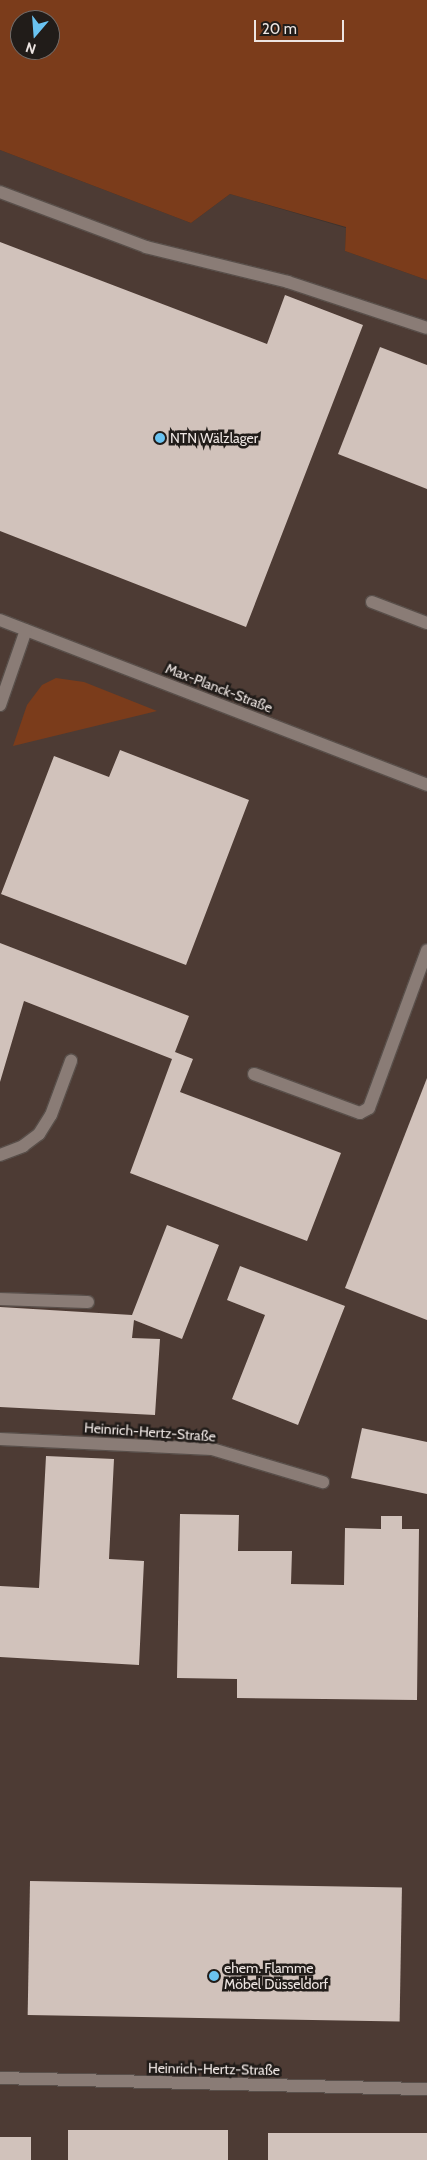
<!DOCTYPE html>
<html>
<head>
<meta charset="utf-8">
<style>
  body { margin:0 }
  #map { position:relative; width:427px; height:2160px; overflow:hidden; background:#3f332d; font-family:Cabin,sans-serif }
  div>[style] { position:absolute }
  .built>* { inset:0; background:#4d3b34 }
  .green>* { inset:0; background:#7b3c1b }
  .building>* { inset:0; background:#d1c2bb; transform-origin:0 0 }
  .roads { filter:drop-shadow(1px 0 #594f4a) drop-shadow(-1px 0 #594f4a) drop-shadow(0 1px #594f4a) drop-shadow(0 -1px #594f4a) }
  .minor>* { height:12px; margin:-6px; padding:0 6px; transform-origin:6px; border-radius:6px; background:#8a7c76 }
  .dots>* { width:14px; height:14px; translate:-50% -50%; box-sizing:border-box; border:2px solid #211c19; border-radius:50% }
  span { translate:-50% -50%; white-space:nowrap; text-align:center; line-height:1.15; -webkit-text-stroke:5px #211c19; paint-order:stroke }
  .poi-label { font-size:14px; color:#ede5e2 }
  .left { translate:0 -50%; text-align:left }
  .street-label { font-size:14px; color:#ede5e2 }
  .north { position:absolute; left:10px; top:10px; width:50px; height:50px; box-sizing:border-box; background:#211c19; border:1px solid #736c69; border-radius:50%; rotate:198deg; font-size:14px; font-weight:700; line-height:20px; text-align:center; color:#ede5e2 }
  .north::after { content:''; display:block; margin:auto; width:18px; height:22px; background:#6ac3f1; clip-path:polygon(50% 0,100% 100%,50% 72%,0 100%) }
  .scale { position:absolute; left:254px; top:20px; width:90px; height:22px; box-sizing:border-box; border:2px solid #ede5e2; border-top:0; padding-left:6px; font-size:15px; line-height:18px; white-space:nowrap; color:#ede5e2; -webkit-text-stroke:4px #211c19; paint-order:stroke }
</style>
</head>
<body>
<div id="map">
  <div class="built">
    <i style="clip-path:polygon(0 150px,191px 223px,230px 194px,346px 228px,345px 251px,427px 280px,427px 2160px,0 2160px)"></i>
  </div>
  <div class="green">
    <i style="clip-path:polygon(evenodd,0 0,427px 0,427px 280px,345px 251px,346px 227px,230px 194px,191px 223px,0 150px,0 0,20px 20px,50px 20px,50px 50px,20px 50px,20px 20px)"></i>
    <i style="clip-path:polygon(56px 678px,84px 682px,157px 711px,13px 746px,27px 705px,42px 685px)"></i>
  </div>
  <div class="building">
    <i style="clip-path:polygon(0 242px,267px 344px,285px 295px,363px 325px,246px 627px,0 531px)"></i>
    <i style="clip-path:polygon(380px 347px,427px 365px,427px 489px,338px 454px)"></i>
    <i style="clip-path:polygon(120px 750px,249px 800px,186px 965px,1px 894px,54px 756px,109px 777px)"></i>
    <i style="clip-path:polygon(0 943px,189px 1016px,175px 1052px,193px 1059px,180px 1092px,341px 1153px,307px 1241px,130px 1173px,172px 1059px,24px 1001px,0 1082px)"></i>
    <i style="clip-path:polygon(427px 1078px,427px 1320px,345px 1288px)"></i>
    <i style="clip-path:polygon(167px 1225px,219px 1245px,182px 1339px,134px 1320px,132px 1338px,160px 1339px,155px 1415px,0 1407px,0 1307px,132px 1315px)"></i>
    <i style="clip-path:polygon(240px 1266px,345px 1306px,298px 1425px,232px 1399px,265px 1315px,227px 1300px)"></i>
    <i style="clip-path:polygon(362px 1428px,427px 1442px,427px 1494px,351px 1478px)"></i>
    <i style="clip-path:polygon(46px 1456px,114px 1459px,109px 1559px,144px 1561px,139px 1665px,0 1657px,0 1586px,39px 1588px)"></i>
    <i style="clip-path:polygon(180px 1514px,239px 1515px,238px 1551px,292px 1551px,291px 1584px,344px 1585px,345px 1528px,381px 1529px,381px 1516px,402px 1516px,402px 1529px,419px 1529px,417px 1700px,237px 1698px,237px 1679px,177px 1678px)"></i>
    <i style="left:30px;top:1881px;width:372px;height:134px;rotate:1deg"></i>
    <i style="left:228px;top:2130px;width:30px;height:160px;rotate:90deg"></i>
    <i style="left:268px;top:2133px;width:159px;height:27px"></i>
    <i style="left:0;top:2137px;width:31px;height:23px"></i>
  </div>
  <div class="roads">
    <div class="minor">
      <i style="left:0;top:192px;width:156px;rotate:20.6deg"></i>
      <i style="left:146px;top:247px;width:146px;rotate:13.8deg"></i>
      <i style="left:288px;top:282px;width:146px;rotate:18.3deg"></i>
      <i style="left:372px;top:602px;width:59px;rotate:20.9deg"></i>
      <i style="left:0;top:620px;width:458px;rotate:21.1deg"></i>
      <i style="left:0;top:705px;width:79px;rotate:-70.9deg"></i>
      <i style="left:254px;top:1074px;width:113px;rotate:20.2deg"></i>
      <i style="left:360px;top:1113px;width:10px;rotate:-29deg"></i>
      <i style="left:369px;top:1108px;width:168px;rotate:-69.8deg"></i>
      <i style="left:0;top:1155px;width:25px;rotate:-21deg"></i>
      <i style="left:23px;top:1146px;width:20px;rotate:-37deg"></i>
      <i style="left:39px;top:1134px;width:22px;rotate:-58deg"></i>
      <i style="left:51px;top:1115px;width:58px;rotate:-69.7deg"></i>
      <i style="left:0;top:1299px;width:88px;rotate:2deg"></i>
      <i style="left:0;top:1439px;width:212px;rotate:2.7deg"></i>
      <i style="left:212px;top:1449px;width:116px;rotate:16.6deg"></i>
      <i style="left:0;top:2078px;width:427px;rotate:1.5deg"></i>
    </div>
  </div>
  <div class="dots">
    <i style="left:160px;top:438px;background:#6ac3f1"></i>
    <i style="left:214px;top:1976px;background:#6ac3f1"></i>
  </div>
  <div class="poi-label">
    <span class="left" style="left:170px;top:438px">NTN Wälzlager</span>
    <span class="left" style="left:224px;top:1976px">ehem. Flamme<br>Möbel Düsseldorf</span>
  </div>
  <div class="street-label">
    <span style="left:219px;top:688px;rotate:21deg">Max-Planck-Straße</span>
    <span style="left:150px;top:1432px;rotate:4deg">Heinrich-Hertz-Straße</span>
    <span style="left:214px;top:2069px;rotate:1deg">Heinrich-Hertz-Straße</span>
  </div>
  <div class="north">N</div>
  <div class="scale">20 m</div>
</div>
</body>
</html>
